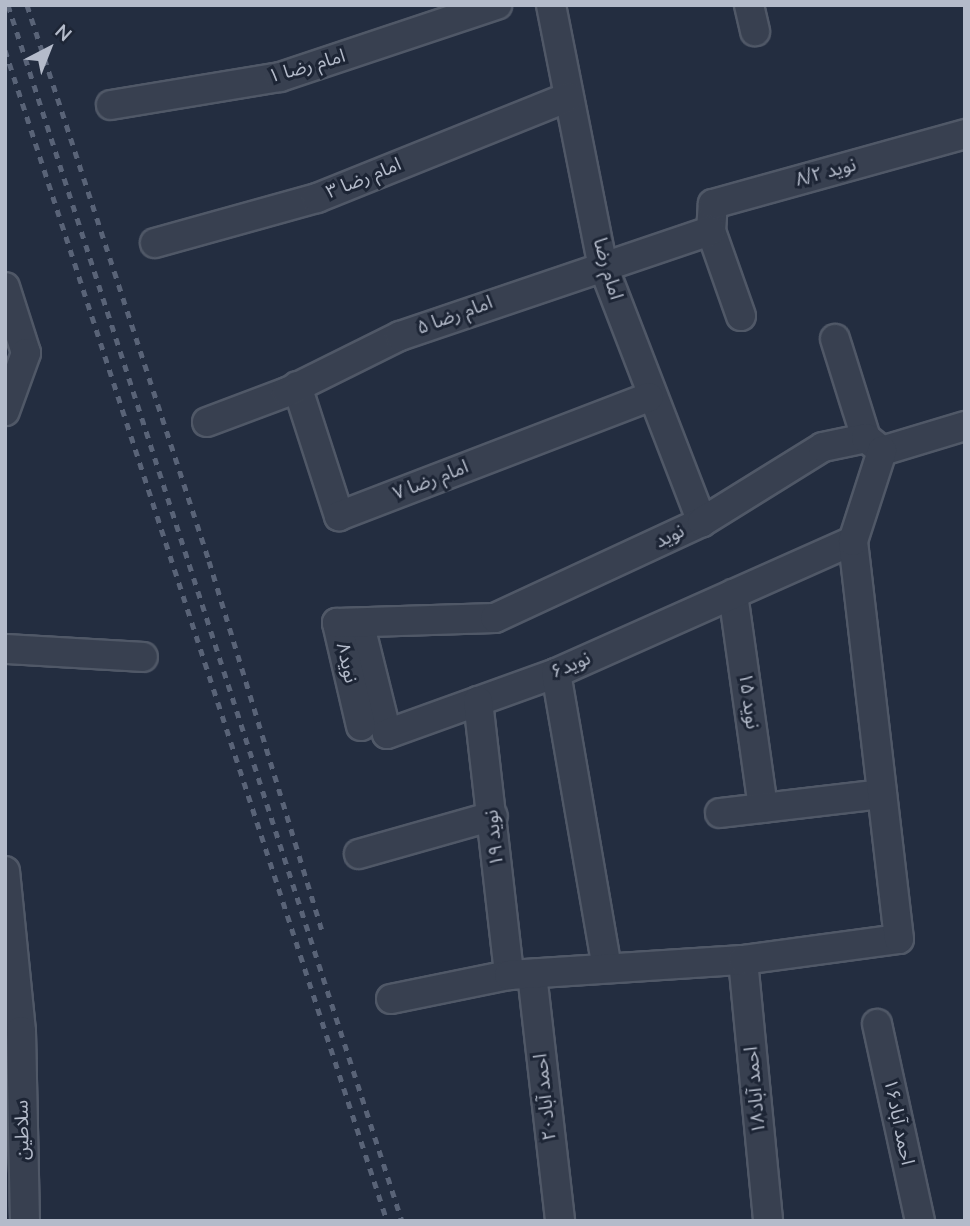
<!DOCTYPE html>
<html>
<head>
<meta charset="utf-8">
<style>
  body { margin:0 }
  #map { position:relative; width:970px; height:1226px; overflow:hidden; background:#232d40; font-family:"Nunito Sans","Noto Sans Arabic",sans-serif }
  div>[style] { position:absolute }
  .roads { filter:drop-shadow(2px 0 #505867) drop-shadow(-2px 0 #505867) drop-shadow(0 2px #505867) drop-shadow(0 -2px #505867) }
  .minor>* { height:28px; margin:-14px; padding:0 14px; transform-origin:14px; border-radius:14px; background:#384050 }
  .rail>* { height:5px; margin-top:-2.5px; transform-origin:0; background:repeating-linear-gradient(90deg,#596377 0 7px,transparent 0 14px) }
  span { translate:-50% -50%; white-space:nowrap; text-align:center; line-height:1.15; -webkit-text-stroke:6px #1d2535; paint-order:stroke }
  .street-label { font-size:19px; color:#b4bbca }
  .frame { position:absolute; inset:0; border:7px solid #b4bbca; pointer-events:none }
  .north { position:absolute; left:14px; top:14px; width:70px; height:70px; -webkit-text-stroke:5px #1d2535; paint-order:stroke; rotate:42deg; font-size:19px; font-weight:700; line-height:28px; text-align:center; color:#b4bbca }
  .north::after { content:''; display:block; margin:auto; width:24px; height:32px; background:#b4bbca; clip-path:polygon(50% 0,100% 100%,50% 72%,0 100%) }
</style>
</head>
<body>
<div id="map">
  <div class="roads">
    <div class="minor">
      <i style="left:551px;top:5px;width:263px;rotate:78.8deg"></i>
      <i style="left:602px;top:263px;width:278px;rotate:68.9deg"></i>
      <i style="left:749px;top:5px;width:27px;rotate:77deg"></i>
      <i style="left:111px;top:105px;width:171px;rotate:-9.4deg"></i>
      <i style="left:280px;top:77px;width:229px;rotate:-18.4deg"></i>
      <i style="left:155px;top:243px;width:168px;rotate:-15.5deg"></i>
      <i style="left:317px;top:198px;width:271px;rotate:-21.9deg"></i>
      <i style="left:5px;top:287px;width:69px;rotate:72.3deg"></i>
      <i style="left:26px;top:353px;width:62px;rotate:109.9deg"></i>
      <i style="left:741px;top:316px;width:90px;rotate:-109.4deg"></i>
      <i style="left:711px;top:231px;width:27px;rotate:-86deg"></i>
      <i style="left:713px;top:204px;width:262px;rotate:-15.5deg"></i>
      <i style="left:835px;top:339px;width:104px;rotate:72.6deg"></i>
      <i style="left:297px;top:386px;width:137px;rotate:72.1deg"></i>
      <i style="left:339px;top:516px;width:332px;rotate:-21deg"></i>
      <i style="left:207px;top:422px;width:85px;rotate:-20.6deg"></i>
      <i style="left:287px;top:392px;width:126px;rotate:-26.4deg"></i>
      <i style="left:400px;top:336px;width:328px;rotate:-18.7deg"></i>
      <i style="left:733px;top:594px;width:216px;rotate:82deg"></i>
      <i style="left:360px;top:626px;width:111px;rotate:76deg"></i>
      <i style="left:387px;top:734px;width:180px;rotate:-19.8deg"></i>
      <i style="left:556px;top:673px;width:325px;rotate:-24deg"></i>
      <i style="left:5px;top:649px;width:138px;rotate:3.3deg"></i>
      <i style="left:556px;top:673px;width:298px;rotate:80.2deg"></i>
      <i style="left:478px;top:701px;width:276px;rotate:83.5deg"></i>
      <i style="left:361px;top:726px;width:106px;rotate:-103.1deg"></i>
      <i style="left:337px;top:623px;width:158px;rotate:-1.8deg"></i>
      <i style="left:495px;top:618px;width:228px;rotate:-24.9deg"></i>
      <i style="left:702px;top:522px;width:142px;rotate:-31.8deg"></i>
      <i style="left:823px;top:447px;width:44px;rotate:-11.8deg"></i>
      <i style="left:866px;top:438px;width:21px;rotate:39deg"></i>
      <i style="left:882px;top:451px;width:87px;rotate:-16.8deg"></i>
      <i style="left:720px;top:813px;width:163px;rotate:-6.7deg"></i>
      <i style="left:359px;top:854px;width:139px;rotate:-15.8deg"></i>
      <i style="left:5px;top:871px;width:161px;rotate:84.3deg"></i>
      <i style="left:21px;top:1031px;width:190px;rotate:88.8deg"></i>
      <i style="left:743px;top:960px;width:262px;rotate:84.5deg"></i>
      <i style="left:532px;top:974px;width:249px;rotate:83.5deg"></i>
      <i style="left:391px;top:999px;width:120px;rotate:-11.5deg"></i>
      <i style="left:509px;top:975px;width:234px;rotate:-3.7deg"></i>
      <i style="left:743px;top:960px;width:157px;rotate:-7.7deg"></i>
      <i style="left:899px;top:939px;width:401px;rotate:-96.6deg"></i>
      <i style="left:853px;top:541px;width:95px;rotate:-72.1deg"></i>
      <i style="left:877px;top:1024px;width:202px;rotate:77.7deg"></i>
    </div>
  </div>
  <div class="rail">
    <i style="left:8px;top:5px;width:1278px;rotate:72.05deg"></i>
    <i style="left:27px;top:5px;width:585px;rotate:71.87deg"></i>
    <i style="left:209px;top:561px;width:386px;rotate:73deg"></i>
    <i style="left:5px;top:50px;width:1232px;rotate:71.93deg"></i>
  </div>
  <div class="street-label">
    <span style="left:307px;top:67px;rotate:-16deg">امام رضا ۱</span>
    <span style="left:826px;top:173px;rotate:-15deg">نوید ۸/۲</span>
    <span style="left:364px;top:179px;rotate:-22deg">امام رضا ۳</span>
    <span style="left:607px;top:269px;rotate:74deg">امام رضا</span>
    <span style="left:455px;top:316px;rotate:-20deg">امام رضا ۵</span>
    <span style="left:431px;top:481px;rotate:-21deg">امام رضا ۷</span>
    <span style="left:670px;top:537px;rotate:-26deg">نوید</span>
    <span style="left:346px;top:663px;rotate:77deg">نوید۸</span>
    <span style="left:571px;top:666px;rotate:-23deg">نوید۶</span>
    <span style="left:748px;top:701px;rotate:82deg">نوید ۱۵</span>
    <span style="left:495px;top:838px;rotate:-96deg">نوید ۱۹</span>
    <span style="left:756px;top:1090px;rotate:-95deg">احمد آباد۱۸</span>
    <span style="left:546px;top:1097px;rotate:-96deg">احمد آباد۲۰</span>
    <span style="left:898px;top:1122px;rotate:78deg">احمد آباد۱۶</span>
    <span style="left:23px;top:1130px;rotate:-91deg">سلاطین</span>
  </div>
  <div class="frame"></div>
  <div class="north">N</div>
</div>
</body>
</html>
